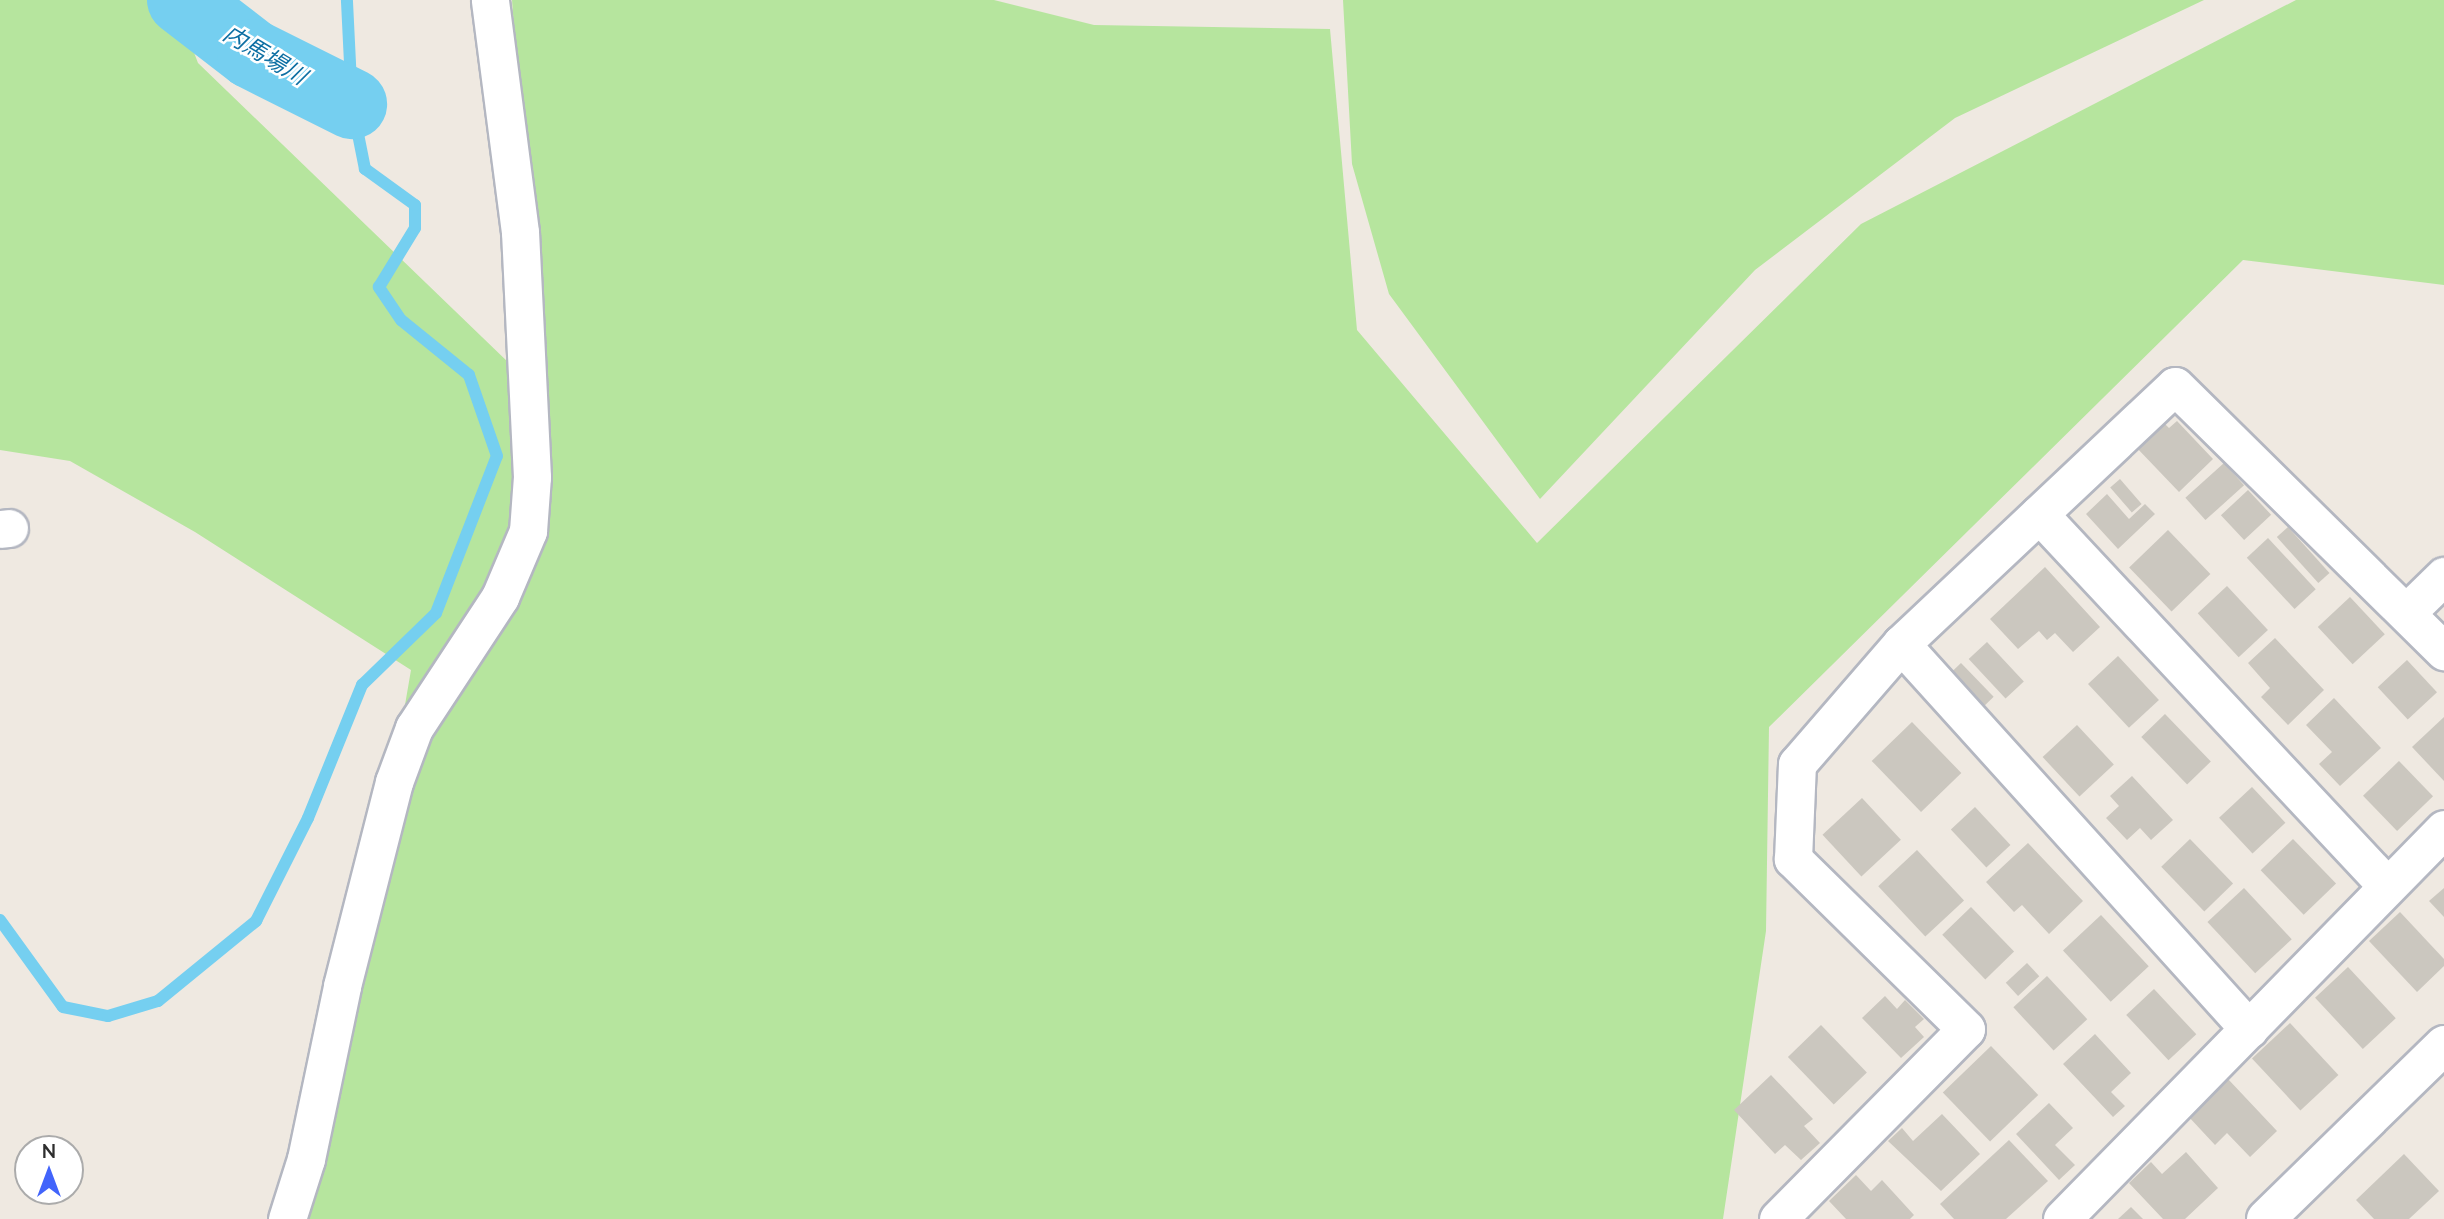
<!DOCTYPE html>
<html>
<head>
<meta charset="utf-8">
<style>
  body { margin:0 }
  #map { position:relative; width:2444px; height:1219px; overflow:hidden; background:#efe9e1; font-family:Mulish,"Noto Sans JP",sans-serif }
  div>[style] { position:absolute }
  .green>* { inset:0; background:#b6e59e }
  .stream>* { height:12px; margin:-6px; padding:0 6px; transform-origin:6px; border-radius:6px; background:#75cff0 }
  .river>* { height:70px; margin:-35px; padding:0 35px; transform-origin:35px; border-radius:35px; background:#75cff0 }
  .building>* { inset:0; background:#cbc7bf; transform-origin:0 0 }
  .roads { filter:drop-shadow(2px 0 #b4b7c1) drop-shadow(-2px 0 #b4b7c1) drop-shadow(0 2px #b4b7c1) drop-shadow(0 -2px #b4b7c1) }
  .street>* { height:37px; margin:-18.5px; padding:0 18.5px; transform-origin:18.5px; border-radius:18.5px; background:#fff }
  .secondary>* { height:38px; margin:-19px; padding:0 19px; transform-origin:19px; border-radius:19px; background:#fff }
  span { translate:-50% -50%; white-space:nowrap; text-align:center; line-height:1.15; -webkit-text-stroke:5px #fff; paint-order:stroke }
  .water-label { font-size:23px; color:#0d6fa3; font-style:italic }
  .north { position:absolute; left:14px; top:1135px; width:70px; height:70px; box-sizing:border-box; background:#fff; border:2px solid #ababab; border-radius:50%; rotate:0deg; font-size:19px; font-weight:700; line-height:28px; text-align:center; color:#2e2e2e }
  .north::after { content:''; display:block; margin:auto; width:24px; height:32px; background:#4264fb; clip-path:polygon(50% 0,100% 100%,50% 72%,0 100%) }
</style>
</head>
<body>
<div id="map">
  <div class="green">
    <i style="clip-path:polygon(0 0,174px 0,198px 63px,541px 394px,512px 0,994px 0,1094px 25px,1330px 29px,1357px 330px,1537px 543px,1861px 224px,2296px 0,2444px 0,2444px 285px,2243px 260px,1769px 727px,1766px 931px,1723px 1219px,288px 1219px,361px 961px,411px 670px,195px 532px,70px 461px,0 450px)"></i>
    <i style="clip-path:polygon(1343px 0,2204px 0,1955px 118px,1755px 270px,1540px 499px,1389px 294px,1352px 164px)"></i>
  </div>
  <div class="stream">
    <i style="left:0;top:920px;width:107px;rotate:54.1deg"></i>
    <i style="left:63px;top:1007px;width:46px;rotate:11.3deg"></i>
    <i style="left:108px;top:1016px;width:52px;rotate:-16.7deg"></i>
    <i style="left:158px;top:1001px;width:127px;rotate:-39.2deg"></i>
    <i style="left:256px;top:921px;width:115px;rotate:-63.2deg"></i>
    <i style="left:308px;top:818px;width:144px;rotate:-67.9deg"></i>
    <i style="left:362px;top:685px;width:103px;rotate:-44.2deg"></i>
    <i style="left:436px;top:613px;width:168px;rotate:-68.8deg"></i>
    <i style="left:497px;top:456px;width:86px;rotate:-109.1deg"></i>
    <i style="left:469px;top:375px;width:87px;rotate:-141deg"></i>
    <i style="left:401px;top:320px;width:40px;rotate:-124deg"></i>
    <i style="left:379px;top:287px;width:69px;rotate:-58.6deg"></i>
    <i style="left:415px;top:228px;width:23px;rotate:-90deg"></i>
    <i style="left:415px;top:205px;width:62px;rotate:-144.2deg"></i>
    <i style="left:365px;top:169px;width:66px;rotate:-101.3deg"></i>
    <i style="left:352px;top:104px;width:104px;rotate:-92.8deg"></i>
  </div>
  <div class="river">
    <i style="left:182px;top:0;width:88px;rotate:37.6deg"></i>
    <i style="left:252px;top:54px;width:112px;rotate:26.6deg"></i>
  </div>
  <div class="building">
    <i style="clip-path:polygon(2162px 421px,2169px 428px,2177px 421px,2213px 459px,2179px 492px,2135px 446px)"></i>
    <i style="left:2224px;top:463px;width:30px;height:52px;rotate:48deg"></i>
    <i style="left:2120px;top:479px;width:33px;height:13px;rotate:49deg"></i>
    <i style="left:2248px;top:490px;width:34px;height:37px;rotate:47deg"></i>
    <i style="clip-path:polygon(2107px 494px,2129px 519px,2145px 504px,2155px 514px,2118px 549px,2086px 514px)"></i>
    <i style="left:2288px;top:527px;width:62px;height:15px;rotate:48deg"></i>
    <i style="left:2168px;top:530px;width:61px;height:54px;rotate:46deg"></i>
    <i style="left:2268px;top:538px;width:70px;height:29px;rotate:47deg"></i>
    <i style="clip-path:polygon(2045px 567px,2100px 627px,2073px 652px,2055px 633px,2047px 640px,2039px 631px,2018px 649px,1990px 619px)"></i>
    <i style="left:2227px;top:586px;width:60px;height:40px;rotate:47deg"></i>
    <i style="left:2350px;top:597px;width:51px;height:44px;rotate:47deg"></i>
    <i style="clip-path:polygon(2275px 638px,2324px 690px,2288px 725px,2261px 697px,2270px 688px,2248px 663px)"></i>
    <i style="left:1987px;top:642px;width:54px;height:25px;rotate:47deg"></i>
    <i style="left:2118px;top:656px;width:60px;height:41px;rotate:47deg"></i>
    <i style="left:2407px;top:660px;width:44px;height:40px;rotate:47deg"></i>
    <i style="left:1961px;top:663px;width:47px;height:16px;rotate:46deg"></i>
    <i style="clip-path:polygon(2334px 698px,2381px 748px,2340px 786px,2319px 764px,2332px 752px,2306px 725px)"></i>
    <i style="left:2165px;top:714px;width:66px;height:33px;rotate:46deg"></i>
    <i style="clip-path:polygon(2444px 717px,2444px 781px,2412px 747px)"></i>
    <i style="left:1912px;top:722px;width:71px;height:56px;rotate:46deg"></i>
    <i style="left:2077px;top:725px;width:54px;height:47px;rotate:47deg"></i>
    <i style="left:2399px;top:761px;width:49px;height:50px;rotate:46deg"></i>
    <i style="clip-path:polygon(2132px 776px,2173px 820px,2151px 840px,2140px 828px,2127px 840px,2106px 818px,2119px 806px,2110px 796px)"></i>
    <i style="left:2252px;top:787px;width:49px;height:45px;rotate:47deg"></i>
    <i style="left:1862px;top:798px;width:57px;height:54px;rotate:47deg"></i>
    <i style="left:1975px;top:807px;width:52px;height:33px;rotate:47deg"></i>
    <i style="left:2190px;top:839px;width:62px;height:40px;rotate:46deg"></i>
    <i style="left:2293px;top:839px;width:62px;height:45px;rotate:46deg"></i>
    <i style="clip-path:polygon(2028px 843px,2083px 901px,2049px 934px,2022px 905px,2014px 912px,1986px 882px)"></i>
    <i style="left:1917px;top:850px;width:69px;height:53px;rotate:47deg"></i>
    <i style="left:2244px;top:888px;width:70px;height:50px;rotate:47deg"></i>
    <i style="clip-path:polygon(2444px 888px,2444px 917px,2429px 901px)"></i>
    <i style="left:1971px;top:907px;width:62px;height:40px;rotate:46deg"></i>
    <i style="clip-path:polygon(2400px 912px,2444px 959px,2444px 966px,2417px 992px,2369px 941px)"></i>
    <i style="left:2101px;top:915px;width:70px;height:52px;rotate:47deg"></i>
    <i style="left:2027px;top:963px;width:18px;height:29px;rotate:47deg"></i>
    <i style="left:2348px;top:967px;width:70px;height:45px;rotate:47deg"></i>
    <i style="left:2047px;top:976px;width:59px;height:46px;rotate:47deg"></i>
    <i style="left:2154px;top:989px;width:62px;height:38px;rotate:47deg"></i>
    <i style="clip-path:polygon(1885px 996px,1897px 1009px,1905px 1000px,1924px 1019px,1915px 1027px,1924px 1037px,1901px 1058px,1862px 1018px)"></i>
    <i style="left:2290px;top:1023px;width:71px;height:52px;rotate:47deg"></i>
    <i style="left:1821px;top:1025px;width:66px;height:46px;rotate:46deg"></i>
    <i style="clip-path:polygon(2095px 1034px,2131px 1073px,2111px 1092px,2125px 1106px,2113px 1117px,2063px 1064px)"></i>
    <i style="left:1991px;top:1046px;width:68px;height:67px;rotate:46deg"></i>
    <i style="clip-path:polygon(1771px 1075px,1813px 1119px,1804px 1126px,1820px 1143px,1801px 1160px,1785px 1145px,1775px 1154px,1734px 1110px)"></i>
    <i style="clip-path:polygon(2228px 1079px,2277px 1131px,2250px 1157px,2227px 1133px,2215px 1145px,2188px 1116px)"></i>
    <i style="clip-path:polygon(2049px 1103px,2073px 1128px,2055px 1145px,2075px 1165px,2059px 1180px,2016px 1134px)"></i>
    <i style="clip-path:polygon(1942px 1114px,1980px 1154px,1941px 1191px,1888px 1141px,1902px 1128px,1913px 1141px)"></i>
    <i style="clip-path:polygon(2009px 1140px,2048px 1181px,2006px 1219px,1954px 1219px,1940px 1204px)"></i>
    <i style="clip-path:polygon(2186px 1152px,2218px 1188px,2185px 1219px,2163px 1219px,2129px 1183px,2151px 1162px,2162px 1174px)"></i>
    <i style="clip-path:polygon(2404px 1154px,2439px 1191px,2409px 1219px,2374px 1219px,2356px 1200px)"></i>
    <i style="clip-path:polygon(1856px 1175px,1871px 1191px,1882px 1180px,1914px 1215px,1910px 1219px,1846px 1219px,1829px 1201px)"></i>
    <i style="clip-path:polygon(2131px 1207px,2143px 1219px,2118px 1219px)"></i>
  </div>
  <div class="roads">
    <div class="street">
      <i style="left:2039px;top:514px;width:509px;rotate:46.91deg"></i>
      <i style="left:0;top:529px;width:9px;rotate:-6deg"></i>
      <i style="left:2407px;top:612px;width:52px;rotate:-44.2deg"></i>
      <i style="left:1901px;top:644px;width:519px;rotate:47.89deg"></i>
      <i style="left:287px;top:1219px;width:63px;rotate:-72.4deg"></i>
      <i style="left:306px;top:1159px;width:177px;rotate:-78.2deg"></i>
      <i style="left:342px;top:986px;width:211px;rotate:-75.7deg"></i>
      <i style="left:394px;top:782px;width:58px;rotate:-69.7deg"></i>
      <i style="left:414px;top:728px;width:157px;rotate:-56.7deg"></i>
      <i style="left:500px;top:597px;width:72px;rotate:-67deg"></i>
      <i style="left:528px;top:531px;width:54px;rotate:-85.8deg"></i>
      <i style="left:532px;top:477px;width:245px;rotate:-92.8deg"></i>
      <i style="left:520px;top:232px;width:234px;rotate:-97.4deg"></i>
      <i style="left:1778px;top:1219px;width:267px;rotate:-45.3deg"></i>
      <i style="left:1966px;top:1029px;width:243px;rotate:-135.5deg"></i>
      <i style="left:1793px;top:859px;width:95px;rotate:-87.6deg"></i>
      <i style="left:1797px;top:764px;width:159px;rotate:-49.1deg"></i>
      <i style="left:1901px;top:644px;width:376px;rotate:-43.3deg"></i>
      <i style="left:2175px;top:386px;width:378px;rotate:44.6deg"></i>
      <i style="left:2062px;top:1219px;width:546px;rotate:-45.59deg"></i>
    </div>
    <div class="secondary">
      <i style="left:2266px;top:1219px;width:249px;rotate:-44.3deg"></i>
    </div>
  </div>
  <div class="water-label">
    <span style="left:265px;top:55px;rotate:31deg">内馬場川</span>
  </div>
  <div class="north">N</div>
</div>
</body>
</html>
